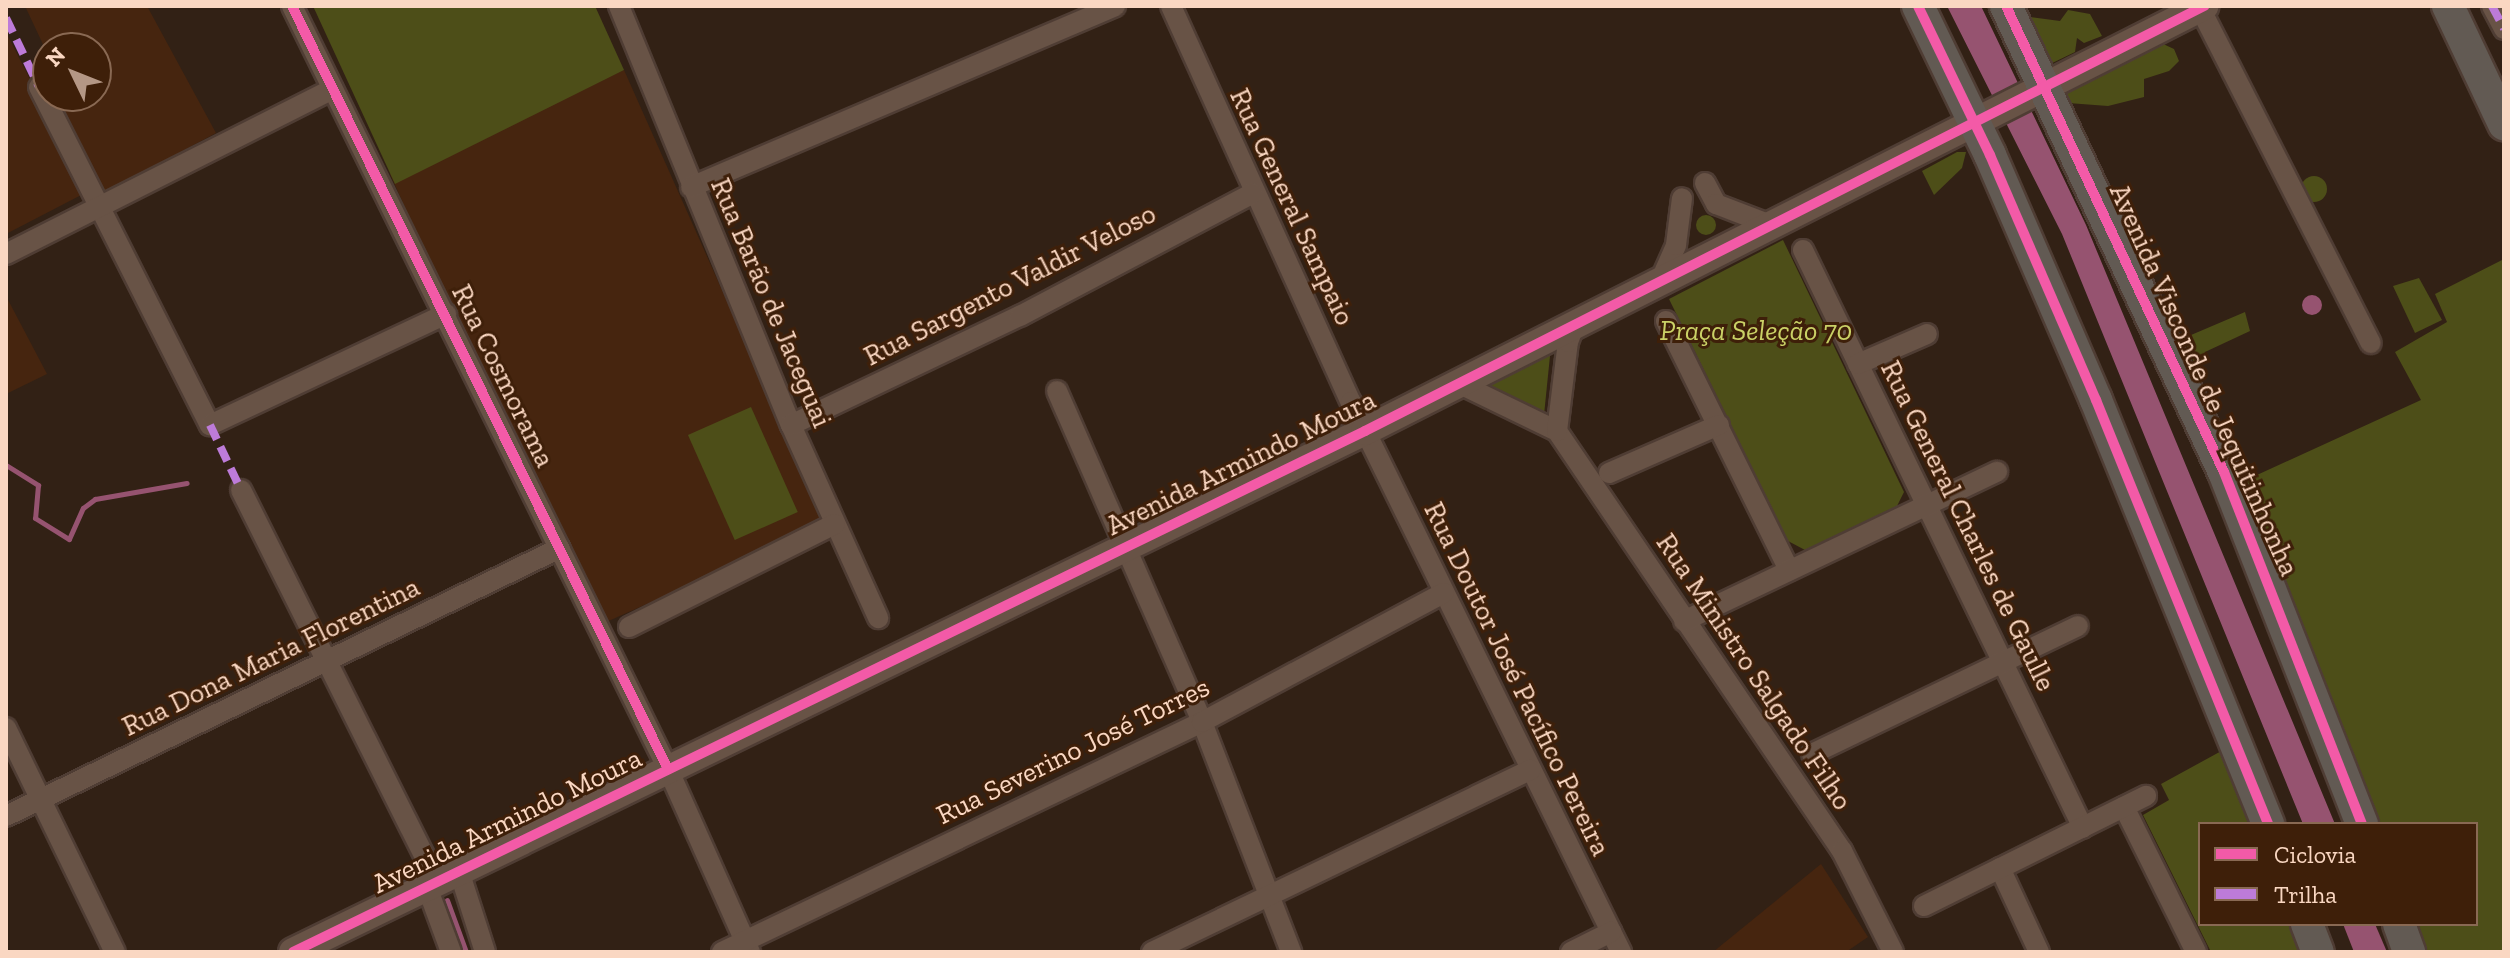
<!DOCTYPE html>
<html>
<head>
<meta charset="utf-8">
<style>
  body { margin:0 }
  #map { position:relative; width:2510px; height:958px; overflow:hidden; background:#322115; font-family:"Zilla Slab",serif }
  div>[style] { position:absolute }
  .built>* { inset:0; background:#46250f; transform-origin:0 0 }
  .green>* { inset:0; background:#4d4e18; transform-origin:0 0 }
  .round { border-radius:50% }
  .water>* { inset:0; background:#965370 }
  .stream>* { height:5px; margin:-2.5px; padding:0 2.5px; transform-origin:2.5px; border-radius:2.5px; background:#965370 }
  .roads { filter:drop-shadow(2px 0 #4f3d34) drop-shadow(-2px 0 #4f3d34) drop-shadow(0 2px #4f3d34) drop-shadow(0 -2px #4f3d34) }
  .street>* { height:20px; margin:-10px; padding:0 10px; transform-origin:10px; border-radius:10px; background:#685346 }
  .secondary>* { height:28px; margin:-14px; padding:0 14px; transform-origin:14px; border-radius:14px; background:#685346 }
  .primary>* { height:32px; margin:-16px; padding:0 16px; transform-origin:16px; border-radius:16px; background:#625a53 }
  .quiet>* { height:8px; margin-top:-4px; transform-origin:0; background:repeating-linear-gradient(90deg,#bd7bd9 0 16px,transparent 0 24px) }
  .cycleway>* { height:10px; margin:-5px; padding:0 5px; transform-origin:5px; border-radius:5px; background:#f35aa7 }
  span { translate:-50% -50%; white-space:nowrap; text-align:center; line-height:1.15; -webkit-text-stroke:6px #3e1f09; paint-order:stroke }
  .street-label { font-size:28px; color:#fad7c2 }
  .park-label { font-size:28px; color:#cad166; font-style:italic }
  .frame { position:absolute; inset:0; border:8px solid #fad7c2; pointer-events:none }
  .legend { position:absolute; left:2198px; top:822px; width:280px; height:104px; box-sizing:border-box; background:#3e1f09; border:2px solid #896953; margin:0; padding:10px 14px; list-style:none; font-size:24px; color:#fad7c2 }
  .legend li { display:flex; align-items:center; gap:16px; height:40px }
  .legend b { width:40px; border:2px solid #896953 }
  .north { position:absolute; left:32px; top:32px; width:80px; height:80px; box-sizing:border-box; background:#3e1f09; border:2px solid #896953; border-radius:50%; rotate:313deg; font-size:22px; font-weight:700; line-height:32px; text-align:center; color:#fad7c2 }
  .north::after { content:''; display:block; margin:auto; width:28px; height:36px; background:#b49785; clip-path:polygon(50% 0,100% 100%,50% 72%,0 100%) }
</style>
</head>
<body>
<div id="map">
  <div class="built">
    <i style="clip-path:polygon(25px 6px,147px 6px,216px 133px,100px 195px,53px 98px,96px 96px,96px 48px,48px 48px,48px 55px)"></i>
    <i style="clip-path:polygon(6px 32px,87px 192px,6px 234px)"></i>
    <i style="left:624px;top:70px;width:497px;height:256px;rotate:66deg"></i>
    <i style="clip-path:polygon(6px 296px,47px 374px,6px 394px)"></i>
    <i style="clip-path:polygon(1821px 864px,1868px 937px,1846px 952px,1713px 952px)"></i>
  </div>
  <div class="green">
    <i style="clip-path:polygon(313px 6px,595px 6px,624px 70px,395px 184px)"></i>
    <i style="clip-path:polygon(2068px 10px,2090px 14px,2102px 36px,2084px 43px,2077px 38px,2075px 52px,2040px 69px,2022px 16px,2060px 21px)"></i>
    <i style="clip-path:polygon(2161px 43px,2174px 49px,2179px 61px,2169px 71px,2144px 79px,2144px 97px,2108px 106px,2068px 103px,2067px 83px)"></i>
    <i style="clip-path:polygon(1957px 152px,1966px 152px,1962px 168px,1934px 195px,1922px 171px)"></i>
    <i class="round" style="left:2301px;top:176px;width:26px;height:26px"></i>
    <i class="round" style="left:1696px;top:215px;width:20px;height:20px"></i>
    <i style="clip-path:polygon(1783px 240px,1904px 492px,1897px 506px,1805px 550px,1788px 541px,1669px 299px)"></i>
    <i style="clip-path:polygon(2504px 259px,2504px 952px,2426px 952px,2416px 924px,2476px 924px,2476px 824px,2380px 824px,2246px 480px,2421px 400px,2395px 352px,2447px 322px,2435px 294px)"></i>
    <i style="clip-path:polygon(2419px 278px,2442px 320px,2415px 333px,2393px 286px)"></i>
    <i style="clip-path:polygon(2245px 312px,2250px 331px,2205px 352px,2204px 360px,2194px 363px,2184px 338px)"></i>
    <i style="clip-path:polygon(1551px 346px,1544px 415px,1484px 382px)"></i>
    <i style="left:751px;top:407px;width:115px;height:69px;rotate:66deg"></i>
    <i style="clip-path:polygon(2225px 749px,2255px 824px,2200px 824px,2200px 924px,2293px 924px,2304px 952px,2211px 952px,2143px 815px,2169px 800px,2161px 784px)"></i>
  </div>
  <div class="water">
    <i style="clip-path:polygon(1947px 6px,1981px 6px,2086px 225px,2335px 824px,2303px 824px,2062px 234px)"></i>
    <i class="round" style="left:2302px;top:295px;width:20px;height:20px"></i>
    <i style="clip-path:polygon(2343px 924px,2375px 924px,2387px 952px,2354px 952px)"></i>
  </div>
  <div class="stream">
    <i style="left:6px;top:465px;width:38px;rotate:32deg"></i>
    <i style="left:38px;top:485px;width:33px;rotate:95deg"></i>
    <i style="left:35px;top:518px;width:40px;rotate:32deg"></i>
    <i style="left:69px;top:539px;width:34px;rotate:-66deg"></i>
    <i style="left:83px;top:508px;width:15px;rotate:-37deg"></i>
    <i style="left:95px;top:499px;width:93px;rotate:-9.9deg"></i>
    <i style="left:447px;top:900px;width:55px;rotate:69.9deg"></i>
  </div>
  <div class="roads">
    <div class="street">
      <i style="left:292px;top:6px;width:851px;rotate:63.77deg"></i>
      <i style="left:668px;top:769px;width:201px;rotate:65.9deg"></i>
      <i style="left:619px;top:6px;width:453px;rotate:67.7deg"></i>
      <i style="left:791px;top:425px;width:212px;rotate:65.7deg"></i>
      <i style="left:1171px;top:6px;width:435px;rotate:65.6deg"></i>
      <i style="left:1351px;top:402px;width:613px;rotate:63.85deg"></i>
      <i style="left:2492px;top:6px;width:26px;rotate:62deg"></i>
      <i style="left:2200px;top:8px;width:376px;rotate:63deg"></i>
      <i style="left:39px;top:87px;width:379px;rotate:63.2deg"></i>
      <i style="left:210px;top:425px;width:261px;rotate:-25.2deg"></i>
      <i style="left:1705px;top:183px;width:24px;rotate:62deg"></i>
      <i style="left:1716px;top:204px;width:56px;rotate:21deg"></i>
      <i style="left:691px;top:187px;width:461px;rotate:-23.1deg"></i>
      <i style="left:1803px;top:250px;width:642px;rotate:64.15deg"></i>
      <i style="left:6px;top:254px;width:366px;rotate:-26.8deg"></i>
      <i style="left:1662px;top:277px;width:35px;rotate:-66deg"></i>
      <i style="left:1676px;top:245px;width:47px;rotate:-82.7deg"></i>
      <i style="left:1666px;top:321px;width:278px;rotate:63.7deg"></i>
      <i style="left:1858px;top:364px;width:75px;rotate:-23.5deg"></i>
      <i style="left:1458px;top:383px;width:110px;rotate:25.9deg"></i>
      <i style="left:1557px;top:431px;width:508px;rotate:55.84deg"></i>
      <i style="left:1842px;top:851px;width:113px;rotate:63.2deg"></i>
      <i style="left:1057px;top:391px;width:361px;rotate:66.3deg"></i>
      <i style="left:1202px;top:722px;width:247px;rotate:68.8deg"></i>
      <i style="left:791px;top:425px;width:254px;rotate:-25.5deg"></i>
      <i style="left:1020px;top:316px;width:263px;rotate:-27.8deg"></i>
      <i style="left:1557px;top:431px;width:90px;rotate:-83deg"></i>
      <i style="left:1568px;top:342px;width:22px;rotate:-69deg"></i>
      <i style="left:1609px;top:473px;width:120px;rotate:-23.6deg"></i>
      <i style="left:241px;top:490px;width:438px;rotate:63.4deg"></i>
      <i style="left:1684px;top:621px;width:347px;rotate:-25.5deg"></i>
      <i style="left:629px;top:627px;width:230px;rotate:-26.6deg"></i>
      <i style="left:6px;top:728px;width:249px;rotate:64.1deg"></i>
      <i style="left:1812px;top:754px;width:295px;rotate:-25.7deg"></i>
      <i style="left:2124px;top:807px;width:162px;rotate:63.6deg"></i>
      <i style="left:6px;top:816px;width:615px;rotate:-25.82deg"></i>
      <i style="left:2000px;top:868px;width:93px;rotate:65.1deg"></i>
      <i style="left:459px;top:871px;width:85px;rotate:72.2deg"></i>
      <i style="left:427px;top:887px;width:69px;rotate:69.7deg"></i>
      <i style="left:1924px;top:906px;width:248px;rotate:-26.4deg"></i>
      <i style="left:722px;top:952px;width:532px;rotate:-25.6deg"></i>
      <i style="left:1202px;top:722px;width:274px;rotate:-28.1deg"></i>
      <i style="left:1152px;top:952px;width:420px;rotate:-25.7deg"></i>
      <i style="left:1571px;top:952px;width:45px;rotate:-26.6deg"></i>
    </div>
    <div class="secondary">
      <i style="left:293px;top:952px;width:1192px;rotate:-25.92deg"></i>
      <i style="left:1365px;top:431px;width:941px;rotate:-26.86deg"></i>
    </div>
    <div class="primary">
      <i style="left:1918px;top:6px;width:165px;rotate:64.2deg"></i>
      <i style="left:1990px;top:155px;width:267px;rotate:66.6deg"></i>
      <i style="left:2096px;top:400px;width:458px;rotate:67.9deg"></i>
      <i style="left:2006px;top:6px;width:514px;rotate:64.93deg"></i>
      <i style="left:2224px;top:472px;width:378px;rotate:68.6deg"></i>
      <i style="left:2448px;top:6px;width:131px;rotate:64.6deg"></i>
      <i style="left:2307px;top:924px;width:30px;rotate:69deg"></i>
      <i style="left:2399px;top:924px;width:30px;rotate:70deg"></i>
    </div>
  </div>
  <div class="quiet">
    <i style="left:2492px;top:6px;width:26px;rotate:62deg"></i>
    <i style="left:6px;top:18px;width:76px;rotate:64.4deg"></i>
    <i style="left:210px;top:425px;width:72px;rotate:64.5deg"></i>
  </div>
  <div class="cycleway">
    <i style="left:292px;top:6px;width:851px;rotate:63.77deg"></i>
    <i style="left:1918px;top:6px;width:165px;rotate:64.2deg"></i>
    <i style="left:1990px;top:155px;width:267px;rotate:66.6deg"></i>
    <i style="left:2096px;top:400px;width:458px;rotate:67.9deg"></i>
    <i style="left:2006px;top:6px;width:514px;rotate:64.93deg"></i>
    <i style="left:2224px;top:472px;width:378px;rotate:68.6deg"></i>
    <i style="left:293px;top:952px;width:1192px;rotate:-25.92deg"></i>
    <i style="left:1365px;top:431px;width:941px;rotate:-26.86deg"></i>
  </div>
  <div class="street-label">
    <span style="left:1292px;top:207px;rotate:65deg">Rua General Sampaio</span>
    <span style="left:1010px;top:285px;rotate:-27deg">Rua Sargento Valdir Veloso</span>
    <span style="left:771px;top:303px;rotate:67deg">Rua Barão de Jaceguai</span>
    <span style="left:503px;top:376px;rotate:64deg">Rua Cosmorama</span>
    <span style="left:2204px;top:380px;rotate:66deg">Avenida Visconde de Jequitinhonha</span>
    <span style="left:1241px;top:463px;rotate:-26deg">Avenida Armindo Moura</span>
    <span style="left:1968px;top:526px;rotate:64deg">Rua General Charles de Gaulle</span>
    <span style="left:271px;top:657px;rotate:-26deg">Rua Dona Maria Florentina</span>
    <span style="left:1754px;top:672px;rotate:56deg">Rua Ministro Salgado Filho</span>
    <span style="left:1517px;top:679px;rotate:64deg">Rua Doutor José Pacífico Pereira</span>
    <span style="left:1073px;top:751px;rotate:-26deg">Rua Severino José Torres</span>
    <span style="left:507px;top:821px;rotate:-26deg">Avenida Armindo Moura</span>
  </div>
  <div class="park-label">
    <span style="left:1756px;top:331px">Praça Seleção 70</span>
  </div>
  <div class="frame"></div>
  <ul class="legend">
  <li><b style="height:10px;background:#f35aa7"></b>Ciclovia</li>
  <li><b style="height:10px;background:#bd7bd9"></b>Trilha</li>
  </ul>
  <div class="north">N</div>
</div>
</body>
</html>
